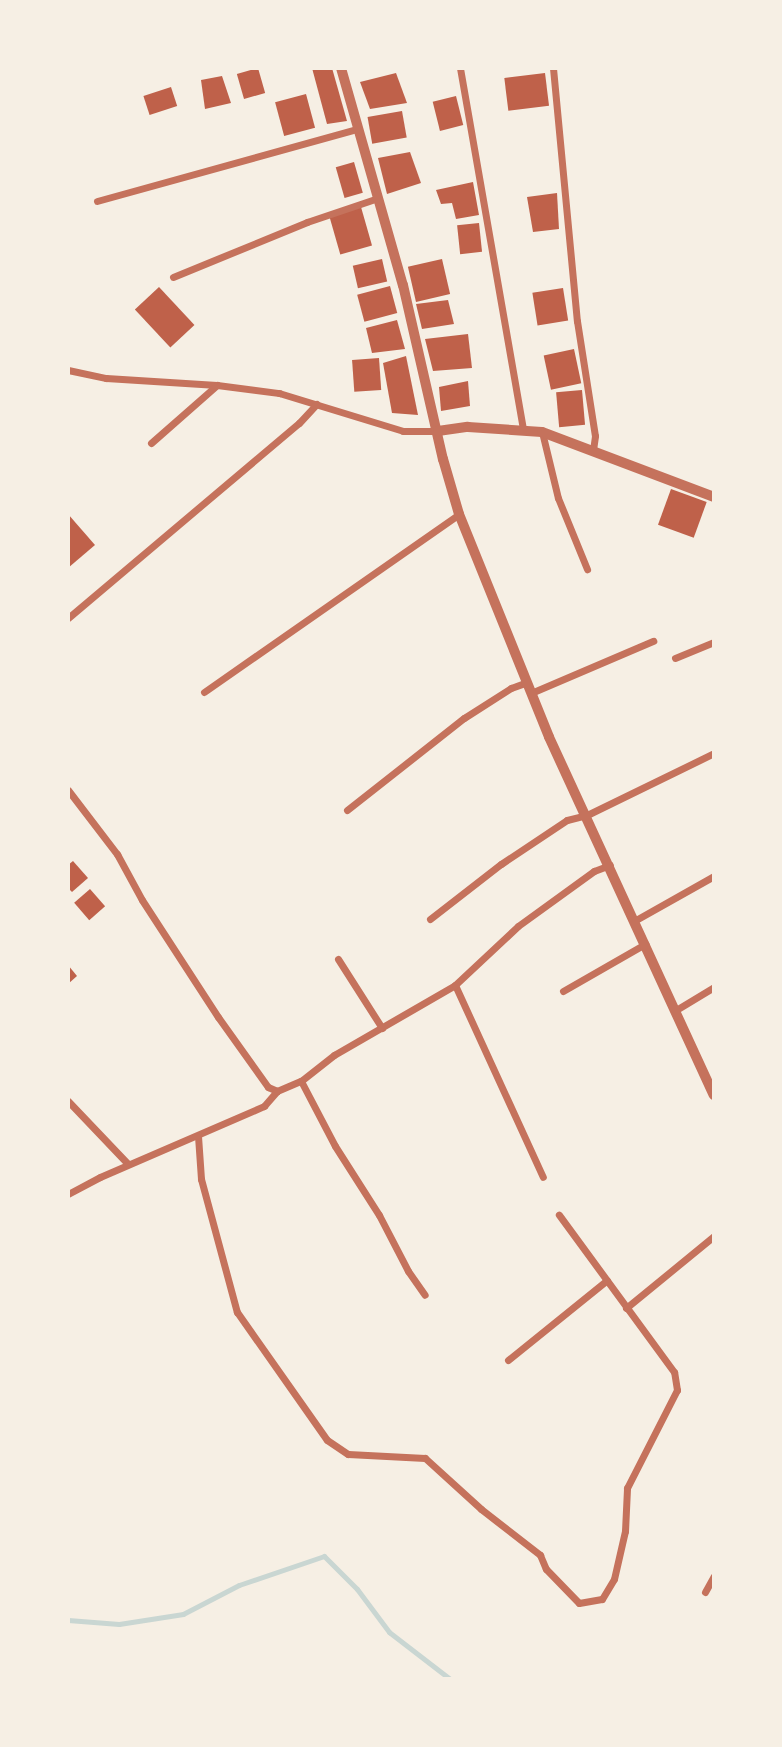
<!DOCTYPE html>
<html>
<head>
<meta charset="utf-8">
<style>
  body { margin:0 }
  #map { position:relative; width:782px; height:1747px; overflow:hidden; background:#f6efe4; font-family:"Fira Sans Condensed",sans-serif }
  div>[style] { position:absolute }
  .stream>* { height:5px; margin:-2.5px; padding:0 2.5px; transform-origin:2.5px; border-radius:2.5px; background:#c9d6d2 }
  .building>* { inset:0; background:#bf614a; transform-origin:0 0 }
  .minor>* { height:7px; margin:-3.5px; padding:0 3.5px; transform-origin:3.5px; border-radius:3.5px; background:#c5725c }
  .tertiary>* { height:10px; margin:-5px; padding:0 5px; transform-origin:5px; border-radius:5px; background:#c5725c }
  span { translate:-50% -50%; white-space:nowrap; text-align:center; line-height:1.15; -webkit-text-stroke:7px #f6efe4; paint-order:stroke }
  .frame { position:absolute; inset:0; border:70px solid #f6efe4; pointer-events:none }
</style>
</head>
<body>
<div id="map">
  <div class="stream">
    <i style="left:68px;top:1620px;width:51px;rotate:4.5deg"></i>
    <i style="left:119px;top:1624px;width:65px;rotate:-8.9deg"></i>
    <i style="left:183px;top:1614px;width:63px;rotate:-27.4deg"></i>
    <i style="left:239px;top:1585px;width:90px;rotate:-18.8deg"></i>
    <i style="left:324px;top:1556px;width:47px;rotate:45deg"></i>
    <i style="left:357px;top:1589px;width:54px;rotate:53.3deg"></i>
    <i style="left:389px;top:1632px;width:77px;rotate:37.6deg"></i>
  </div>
  <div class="building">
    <i style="left:258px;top:68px;width:26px;height:22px;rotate:74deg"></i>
    <i style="clip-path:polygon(312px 68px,332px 68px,347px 121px,327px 124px)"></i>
    <i style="clip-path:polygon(396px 73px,407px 103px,370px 109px,360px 82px)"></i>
    <i style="left:545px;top:73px;width:33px;height:41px;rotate:83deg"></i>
    <i style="clip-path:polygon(222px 76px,231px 103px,205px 109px,201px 80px)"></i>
    <i style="left:171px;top:87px;width:20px;height:29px;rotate:72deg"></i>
    <i style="left:306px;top:94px;width:35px;height:32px;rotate:75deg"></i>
    <i style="left:456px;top:96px;width:30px;height:24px;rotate:76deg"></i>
    <i style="left:402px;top:111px;width:27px;height:35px;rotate:80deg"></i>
    <i style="clip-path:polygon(410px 152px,421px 183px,387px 194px,378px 158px)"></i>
    <i style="left:354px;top:162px;width:32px;height:19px;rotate:74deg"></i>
    <i style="clip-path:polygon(473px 182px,479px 215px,456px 219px,452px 203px,441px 204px,436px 190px)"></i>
    <i style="clip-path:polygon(557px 193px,559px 229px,533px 232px,527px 197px)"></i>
    <i style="left:361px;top:207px;width:40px;height:33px;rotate:74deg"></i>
    <i style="left:479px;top:223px;width:29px;height:22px;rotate:84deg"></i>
    <i style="left:382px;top:259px;width:23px;height:30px;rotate:77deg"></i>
    <i style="left:442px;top:259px;width:36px;height:35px;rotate:77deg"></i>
    <i style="left:390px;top:286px;width:28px;height:34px;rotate:75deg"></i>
    <i style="left:159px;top:287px;width:52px;height:33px;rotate:47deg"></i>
    <i style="left:563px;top:288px;width:33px;height:31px;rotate:81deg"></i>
    <i style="clip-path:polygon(448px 300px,454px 324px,422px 329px,416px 304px)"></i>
    <i style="clip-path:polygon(397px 320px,405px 349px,372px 353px,366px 328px)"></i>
    <i style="clip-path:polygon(468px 334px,472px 368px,433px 371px,425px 339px)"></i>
    <i style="left:574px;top:349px;width:35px;height:31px;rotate:78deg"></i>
    <i style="clip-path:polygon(406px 356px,418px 415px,392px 413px,383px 363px)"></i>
    <i style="left:379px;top:358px;width:32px;height:27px;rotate:86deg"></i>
    <i style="clip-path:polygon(468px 381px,470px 406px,441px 411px,439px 387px)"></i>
    <i style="left:582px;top:390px;width:35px;height:26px;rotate:85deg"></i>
    <i style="left:671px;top:489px;width:38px;height:38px;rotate:20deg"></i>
    <i style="clip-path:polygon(68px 514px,95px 545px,68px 568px)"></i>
    <i style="clip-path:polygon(73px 861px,88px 878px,72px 892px,68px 888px,68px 865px)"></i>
    <i style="left:90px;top:889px;width:23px;height:21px;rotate:49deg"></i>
    <i style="clip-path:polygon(68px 965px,77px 976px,68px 984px)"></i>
  </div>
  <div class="minor">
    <i style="left:460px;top:68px;width:366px;rotate:80.1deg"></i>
    <i style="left:553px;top:68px;width:254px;rotate:84.6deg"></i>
    <i style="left:577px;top:321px;width:116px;rotate:81.1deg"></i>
    <i style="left:595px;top:436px;width:14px;rotate:98deg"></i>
    <i style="left:97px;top:201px;width:270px;rotate:-15.5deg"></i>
    <i style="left:173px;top:277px;width:145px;rotate:-22.3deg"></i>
    <i style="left:307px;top:222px;width:75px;rotate:-18.7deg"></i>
    <i style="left:68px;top:370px;width:39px;rotate:12deg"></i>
    <i style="left:106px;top:378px;width:111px;rotate:3.6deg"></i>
    <i style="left:217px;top:385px;width:63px;rotate:7.4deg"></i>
    <i style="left:279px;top:393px;width:130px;rotate:17deg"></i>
    <i style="left:403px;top:431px;width:35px"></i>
    <i style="left:542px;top:432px;width:68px;rotate:76.4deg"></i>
    <i style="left:558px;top:498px;width:77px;rotate:67.8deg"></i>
    <i style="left:151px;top:443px;width:88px;rotate:-41.3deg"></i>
    <i style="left:68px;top:618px;width:302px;rotate:-40.2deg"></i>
    <i style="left:299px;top:423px;width:26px;rotate:-47deg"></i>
    <i style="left:675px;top:658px;width:42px;rotate:-22.3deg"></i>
    <i style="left:204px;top:692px;width:311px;rotate:-34.9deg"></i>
    <i style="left:531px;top:693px;width:133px;rotate:-23.1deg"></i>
    <i style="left:68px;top:790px;width:81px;rotate:52.6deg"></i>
    <i style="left:117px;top:854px;width:52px;rotate:61.5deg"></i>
    <i style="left:142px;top:900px;width:140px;rotate:57deg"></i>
    <i style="left:218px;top:1017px;width:86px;rotate:54.5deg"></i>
    <i style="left:268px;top:1087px;width:10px;rotate:24deg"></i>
    <i style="left:347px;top:810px;width:149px;rotate:-38.2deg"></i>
    <i style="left:464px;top:718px;width:56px;rotate:-32.6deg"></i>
    <i style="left:511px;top:688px;width:15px;rotate:-20deg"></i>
    <i style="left:430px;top:919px;width:90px;rotate:-37.8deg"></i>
    <i style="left:501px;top:864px;width:79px;rotate:-33.7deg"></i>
    <i style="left:567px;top:820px;width:21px;rotate:-14deg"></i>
    <i style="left:587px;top:815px;width:141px;rotate:-26deg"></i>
    <i style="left:634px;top:921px;width:92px;rotate:-29.4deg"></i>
    <i style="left:338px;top:959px;width:82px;rotate:57.5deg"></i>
    <i style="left:455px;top:985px;width:211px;rotate:65.4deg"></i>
    <i style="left:563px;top:991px;width:95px;rotate:-29.8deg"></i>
    <i style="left:676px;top:1010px;width:44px;rotate:-31.2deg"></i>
    <i style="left:301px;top:1081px;width:73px;rotate:62.4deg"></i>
    <i style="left:335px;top:1146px;width:82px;rotate:57.5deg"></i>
    <i style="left:379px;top:1215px;width:63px;rotate:62.6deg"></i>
    <i style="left:408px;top:1271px;width:29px;rotate:55deg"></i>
    <i style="left:68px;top:1101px;width:87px;rotate:46.4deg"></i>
    <i style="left:198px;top:1136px;width:43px;rotate:86deg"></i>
    <i style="left:201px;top:1179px;width:138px;rotate:74.9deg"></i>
    <i style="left:237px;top:1312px;width:156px;rotate:54.9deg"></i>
    <i style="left:327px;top:1440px;width:25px;rotate:34deg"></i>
    <i style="left:348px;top:1454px;width:77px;rotate:3deg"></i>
    <i style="left:425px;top:1458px;width:76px;rotate:42.3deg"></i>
    <i style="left:481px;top:1509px;width:75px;rotate:37.9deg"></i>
    <i style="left:540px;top:1555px;width:15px;rotate:67deg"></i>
    <i style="left:546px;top:1569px;width:47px;rotate:45.9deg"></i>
    <i style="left:579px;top:1603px;width:23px;rotate:-10deg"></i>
    <i style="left:602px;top:1599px;width:23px;rotate:-59deg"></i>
    <i style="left:614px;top:1579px;width:49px;rotate:-77.1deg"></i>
    <i style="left:625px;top:1531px;width:43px;rotate:-87.3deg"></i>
    <i style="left:627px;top:1488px;width:110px;rotate:-63deg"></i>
    <i style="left:677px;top:1390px;width:18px;rotate:-99deg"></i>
    <i style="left:674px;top:1372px;width:195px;rotate:-126.2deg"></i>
    <i style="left:68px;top:1194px;width:36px;rotate:-28deg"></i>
    <i style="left:100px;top:1177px;width:179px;rotate:-23.4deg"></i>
    <i style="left:264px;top:1106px;width:20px;rotate:-49deg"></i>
    <i style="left:277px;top:1091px;width:26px;rotate:-23deg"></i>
    <i style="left:301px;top:1081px;width:42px;rotate:-38.2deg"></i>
    <i style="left:334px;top:1055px;width:140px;rotate:-30deg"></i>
    <i style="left:455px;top:985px;width:86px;rotate:-43.1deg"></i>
    <i style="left:518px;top:926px;width:94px;rotate:-35.9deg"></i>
    <i style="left:594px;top:871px;width:17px;rotate:-21deg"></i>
    <i style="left:626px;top:1308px;width:114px;rotate:-39.3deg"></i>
    <i style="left:508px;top:1360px;width:127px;rotate:-38.9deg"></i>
    <i style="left:705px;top:1592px;width:18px;rotate:-61deg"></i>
  </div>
  <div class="tertiary">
    <i style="left:341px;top:68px;width:226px;rotate:74.1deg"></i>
    <i style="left:403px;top:285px;width:179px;rotate:77.1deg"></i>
    <i style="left:443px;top:459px;width:57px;rotate:73.8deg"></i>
    <i style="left:459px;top:514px;width:240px;rotate:68deg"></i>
    <i style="left:549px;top:737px;width:394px;rotate:65.3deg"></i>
    <i style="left:438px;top:431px;width:30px;rotate:-8deg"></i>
    <i style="left:468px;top:427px;width:74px;rotate:3.9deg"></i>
    <i style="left:542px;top:432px;width:184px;rotate:20.7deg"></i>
  </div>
  <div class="frame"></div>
</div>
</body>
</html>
